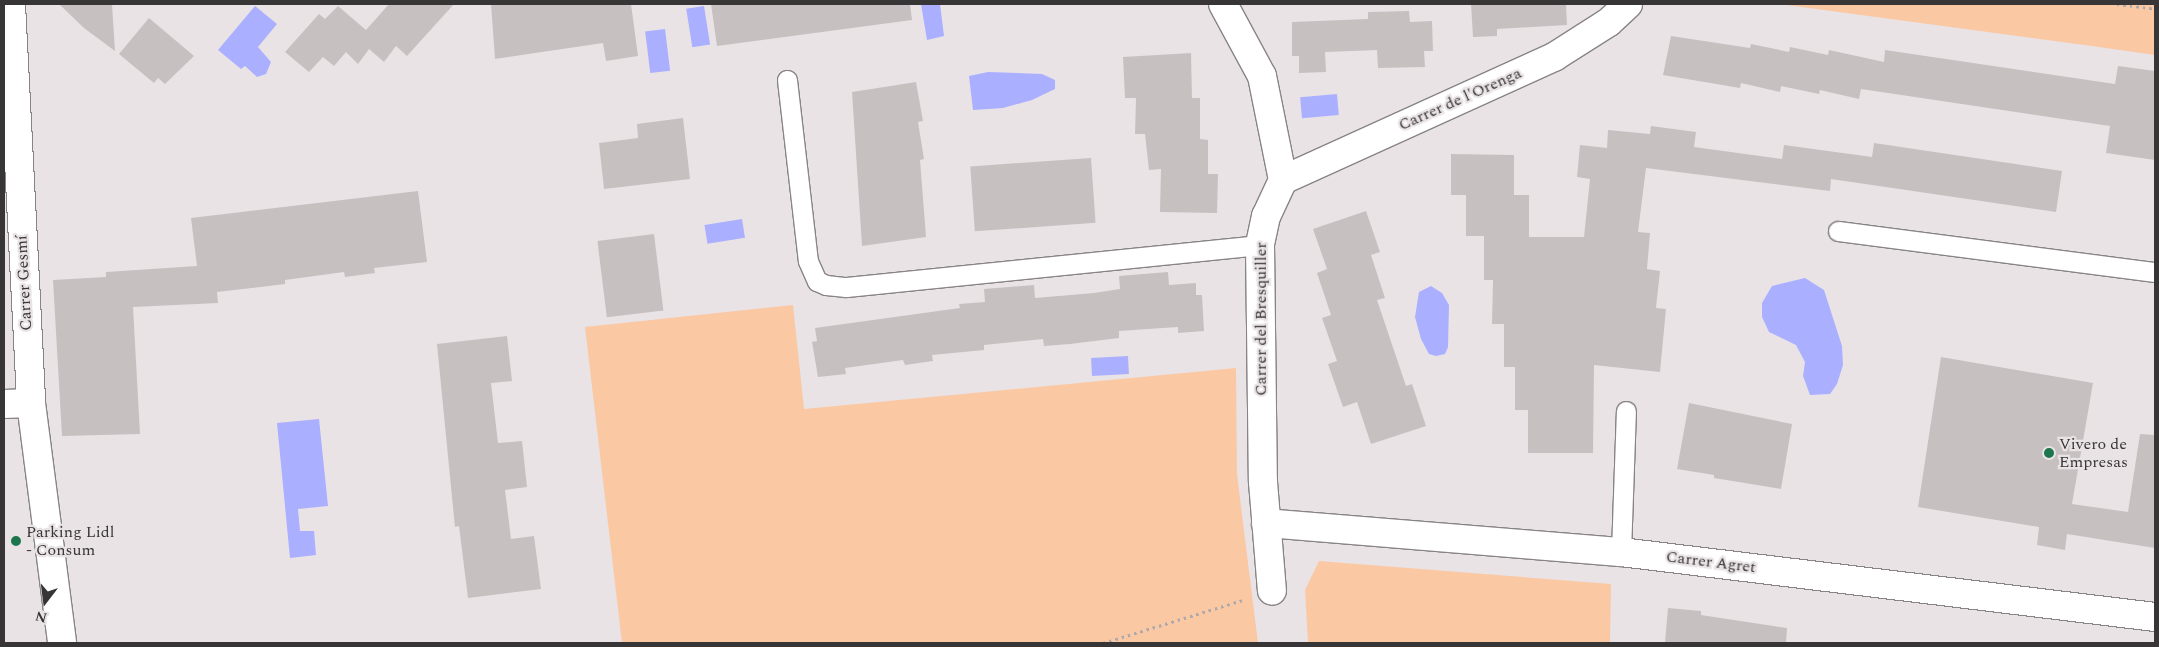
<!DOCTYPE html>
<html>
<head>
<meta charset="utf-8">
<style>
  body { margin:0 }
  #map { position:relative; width:2159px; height:647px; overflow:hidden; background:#e9e3e6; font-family:Spectral,serif }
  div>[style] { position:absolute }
  .green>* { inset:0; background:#fbc8a4 }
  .water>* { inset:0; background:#abafff; transform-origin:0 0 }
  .building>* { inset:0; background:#c6c1c0; transform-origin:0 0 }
  .path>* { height:3px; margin-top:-1.5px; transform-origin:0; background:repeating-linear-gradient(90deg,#ada8ab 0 2.5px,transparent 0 6.5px) }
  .roads { filter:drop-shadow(1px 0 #888486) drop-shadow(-1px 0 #888486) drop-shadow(0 1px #888486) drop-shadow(0 -1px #888486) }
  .service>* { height:19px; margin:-9.5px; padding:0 9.5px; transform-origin:9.5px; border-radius:9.5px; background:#fff }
  .minor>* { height:28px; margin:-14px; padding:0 14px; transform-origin:14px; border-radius:14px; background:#fff }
  .dots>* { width:14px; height:14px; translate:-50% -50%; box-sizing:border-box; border:2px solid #e9e3e6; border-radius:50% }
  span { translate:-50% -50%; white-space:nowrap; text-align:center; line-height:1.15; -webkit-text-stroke:4.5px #e9e3e6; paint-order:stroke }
  .street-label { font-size:16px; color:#373536 }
  .poi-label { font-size:16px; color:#373536 }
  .left { translate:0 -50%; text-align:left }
  .frame { position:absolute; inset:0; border:5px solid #373536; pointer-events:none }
  .north { position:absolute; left:20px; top:577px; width:50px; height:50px; -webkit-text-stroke:4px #e9e3e6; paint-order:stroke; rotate:195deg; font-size:14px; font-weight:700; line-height:20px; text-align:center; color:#373536 }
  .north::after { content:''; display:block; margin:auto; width:18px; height:22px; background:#373536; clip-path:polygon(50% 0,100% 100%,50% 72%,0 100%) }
</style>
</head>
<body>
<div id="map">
  <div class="green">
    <i style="clip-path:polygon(1779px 4px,2155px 4px,2155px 55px,2099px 47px)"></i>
    <i style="clip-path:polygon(793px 305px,804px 409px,1236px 368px,1237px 474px,1258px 643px,622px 643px,585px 327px)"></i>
    <i style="clip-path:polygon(1319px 561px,1611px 584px,1610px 643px,1308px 643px,1305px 590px)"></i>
  </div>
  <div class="water">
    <i style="clip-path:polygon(921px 4px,940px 4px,944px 36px,927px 40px)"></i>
    <i style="clip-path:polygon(255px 6px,277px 24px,258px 47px,271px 62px,266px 74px,257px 77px,245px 66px,241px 69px,218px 50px)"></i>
    <i style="left:704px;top:6px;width:39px;height:18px;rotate:81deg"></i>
    <i style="left:665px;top:29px;width:42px;height:20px;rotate:83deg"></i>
    <i style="clip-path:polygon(988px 72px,1042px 74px,1055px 80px,1055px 89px,1032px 100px,1003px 108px,973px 110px,969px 76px)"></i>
    <i style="left:1337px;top:94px;width:21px;height:37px;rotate:85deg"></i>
    <i style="left:742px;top:219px;width:19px;height:38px;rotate:81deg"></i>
    <i style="clip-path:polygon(1805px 278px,1824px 290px,1842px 346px,1843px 365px,1837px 384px,1830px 394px,1810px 395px,1803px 376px,1805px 362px,1796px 345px,1769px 332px,1762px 317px,1762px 303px,1772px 286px)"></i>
    <i style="clip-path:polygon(1431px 286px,1442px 293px,1449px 305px,1448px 347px,1445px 354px,1436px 356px,1429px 354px,1421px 339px,1415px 317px,1419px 292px)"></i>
    <i style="left:1128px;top:356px;width:18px;height:37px;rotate:87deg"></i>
    <i style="clip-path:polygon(319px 419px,328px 506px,298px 509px,300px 531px,314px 531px,316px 555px,290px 558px,277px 423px)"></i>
  </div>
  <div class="building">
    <i style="clip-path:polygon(59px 4px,112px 4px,115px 51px,84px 28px)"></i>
    <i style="clip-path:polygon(389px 4px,454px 4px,407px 56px,396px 46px,384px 62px,369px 49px,358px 64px,346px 52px,334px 66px,323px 57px,309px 72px,285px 52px,319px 14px,325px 19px,338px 6px,366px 30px)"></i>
    <i style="clip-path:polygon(491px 4px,631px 4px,638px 56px,606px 61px,603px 43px,495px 59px)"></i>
    <i style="clip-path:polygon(711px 4px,910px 4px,912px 20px,717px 46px)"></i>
    <i style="clip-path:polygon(1471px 4px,1566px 4px,1567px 25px,1497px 29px,1497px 36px,1473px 37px)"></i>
    <i style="clip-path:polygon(1409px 11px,1410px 22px,1432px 21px,1433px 51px,1424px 51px,1425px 67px,1378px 68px,1377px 50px,1325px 52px,1326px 72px,1299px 73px,1299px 56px,1292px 56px,1292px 22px,1368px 19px,1368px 12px)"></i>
    <i style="clip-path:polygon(149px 18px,194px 56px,165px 84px,158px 78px,154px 83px,119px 54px)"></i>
    <i style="clip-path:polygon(1671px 36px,1750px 48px,1751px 44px,1789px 52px,1790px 47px,1828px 55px,1829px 50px,1884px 62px,1885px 50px,2115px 84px,2118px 66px,2155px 71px,2155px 160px,2106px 153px,2110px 126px,1861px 89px,1859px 99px,1820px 90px,1819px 94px,1781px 86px,1780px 92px,1741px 83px,1740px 88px,1663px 75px)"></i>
    <i style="clip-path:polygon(1191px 53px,1192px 98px,1200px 98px,1200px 139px,1208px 140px,1208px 174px,1218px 174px,1217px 213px,1160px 212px,1161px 169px,1149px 170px,1145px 134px,1135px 134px,1136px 98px,1125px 98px,1123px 57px)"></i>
    <i style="clip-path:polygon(916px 82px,923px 121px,918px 122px,924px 159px,920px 160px,926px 237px,862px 246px,852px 92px)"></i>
    <i style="clip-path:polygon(683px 118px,690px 179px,604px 189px,599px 143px,638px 138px,637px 124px)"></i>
    <i style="clip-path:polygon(1651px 126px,1696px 132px,1694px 147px,1782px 159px,1784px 145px,1872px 157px,1874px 143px,2062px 171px,2056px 212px,1831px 179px,1830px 191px,1646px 168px,1638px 232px,1650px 233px,1647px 269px,1660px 271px,1656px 308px,1666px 309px,1660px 372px,1594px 365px,1593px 453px,1528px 453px,1528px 410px,1515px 410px,1515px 367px,1504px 367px,1504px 324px,1492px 324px,1493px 280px,1484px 280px,1484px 236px,1466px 236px,1466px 195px,1451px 195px,1451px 154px,1514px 155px,1514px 195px,1529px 195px,1529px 237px,1584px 237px,1590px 179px,1577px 177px,1580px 145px,1607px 148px,1608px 130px,1650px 134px)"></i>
    <i style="left:1091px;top:158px;width:65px;height:121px;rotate:86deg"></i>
    <i style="clip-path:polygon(418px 191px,427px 262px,374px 268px,375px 273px,345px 277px,344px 272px,285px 280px,285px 284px,217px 292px,218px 303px,133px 307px,140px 434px,62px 436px,53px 280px,106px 277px,106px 272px,197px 266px,191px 218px)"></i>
    <i style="clip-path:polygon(1366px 211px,1380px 252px,1371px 255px,1385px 298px,1377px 300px,1406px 386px,1412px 384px,1426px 426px,1371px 444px,1357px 402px,1343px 407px,1328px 364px,1337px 361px,1322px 318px,1331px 315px,1317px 273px,1327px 269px,1313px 229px)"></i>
    <i style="left:654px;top:234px;width:77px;height:57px;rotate:83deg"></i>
    <i style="clip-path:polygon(1168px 272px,1169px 285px,1196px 283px,1196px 295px,1202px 295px,1204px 331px,1178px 333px,1178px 327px,1119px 331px,1119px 338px,1070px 344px,1044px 346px,1043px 339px,984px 345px,984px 350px,932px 355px,933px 361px,905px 365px,903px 360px,845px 368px,846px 374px,818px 377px,812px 342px,817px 341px,815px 328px,960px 308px,959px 304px,985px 302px,984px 289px,1034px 285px,1035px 298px,1094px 293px,1120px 289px,1119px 276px)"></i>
    <i style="clip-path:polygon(507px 336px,512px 381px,491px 383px,498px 443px,522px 441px,527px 487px,505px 490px,511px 539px,534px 536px,541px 589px,468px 598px,459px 526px,455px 527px,452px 497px,437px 344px)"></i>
    <i style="clip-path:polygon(1941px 357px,2093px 383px,2072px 504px,2128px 512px,2140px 434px,2155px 435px,2155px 548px,2067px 534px,2065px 550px,2037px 545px,2039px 527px,1918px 507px)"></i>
    <i style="clip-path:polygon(1689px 403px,1792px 424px,1781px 489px,1714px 478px,1714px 475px,1677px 469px)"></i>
    <i style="clip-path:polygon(1668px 608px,1701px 611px,1701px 615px,1787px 628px,1786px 643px,1665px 643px)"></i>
  </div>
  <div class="path">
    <i style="left:2117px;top:4px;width:38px;rotate:7deg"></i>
    <i style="left:1103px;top:643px;width:146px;rotate:-17.1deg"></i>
  </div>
  <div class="roads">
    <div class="service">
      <i style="left:787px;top:80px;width:182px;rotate:83.4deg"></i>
      <i style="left:808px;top:261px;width:22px;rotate:66deg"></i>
      <i style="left:817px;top:281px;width:10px;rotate:24deg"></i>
      <i style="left:826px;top:285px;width:20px;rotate:6deg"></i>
      <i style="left:846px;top:287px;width:416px;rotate:-5.8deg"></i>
      <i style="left:1838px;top:231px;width:320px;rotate:7.4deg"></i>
      <i style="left:1621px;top:552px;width:141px;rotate:-88deg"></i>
    </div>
    <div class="minor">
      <i style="left:11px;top:4px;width:400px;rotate:87.1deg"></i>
      <i style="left:31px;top:403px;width:242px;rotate:82.6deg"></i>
      <i style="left:1223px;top:4px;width:82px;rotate:61.6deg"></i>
      <i style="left:1262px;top:76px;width:106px;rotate:78.6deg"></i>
      <i style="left:1283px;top:180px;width:40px;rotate:115deg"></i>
      <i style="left:1266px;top:216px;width:30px;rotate:102deg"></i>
      <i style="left:1260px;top:245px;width:237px;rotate:89.3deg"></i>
      <i style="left:1263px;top:482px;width:109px;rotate:85.3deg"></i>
      <i style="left:1283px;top:180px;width:298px;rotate:-24.4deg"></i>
      <i style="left:1554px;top:57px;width:65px;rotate:-32.5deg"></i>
      <i style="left:1609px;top:22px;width:26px;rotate:-43deg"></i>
      <i style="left:4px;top:404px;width:27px;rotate:-2deg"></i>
      <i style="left:1266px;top:523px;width:356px;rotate:4.7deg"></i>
      <i style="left:1621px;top:552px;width:538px;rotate:6.94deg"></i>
    </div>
  </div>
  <div class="dots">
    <i style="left:2049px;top:453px;background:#1c764b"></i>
    <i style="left:16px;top:541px;background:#1c764b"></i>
  </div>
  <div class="street-label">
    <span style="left:1460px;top:99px;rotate:-24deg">Carrer de l'Orenga</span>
    <span style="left:24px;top:283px;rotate:-93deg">Carrer Gesmí</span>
    <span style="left:1261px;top:319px;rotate:-90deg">Carrer del Bresquiller</span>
    <span style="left:1711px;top:562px;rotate:7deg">Carrer Agret</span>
  </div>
  <div class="poi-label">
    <span class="left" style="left:2059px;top:453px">Vivero de<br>Empresas</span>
    <span class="left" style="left:26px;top:541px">Parking Lidl<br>- Consum</span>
  </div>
  <div class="frame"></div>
  <div class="north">N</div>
</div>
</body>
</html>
